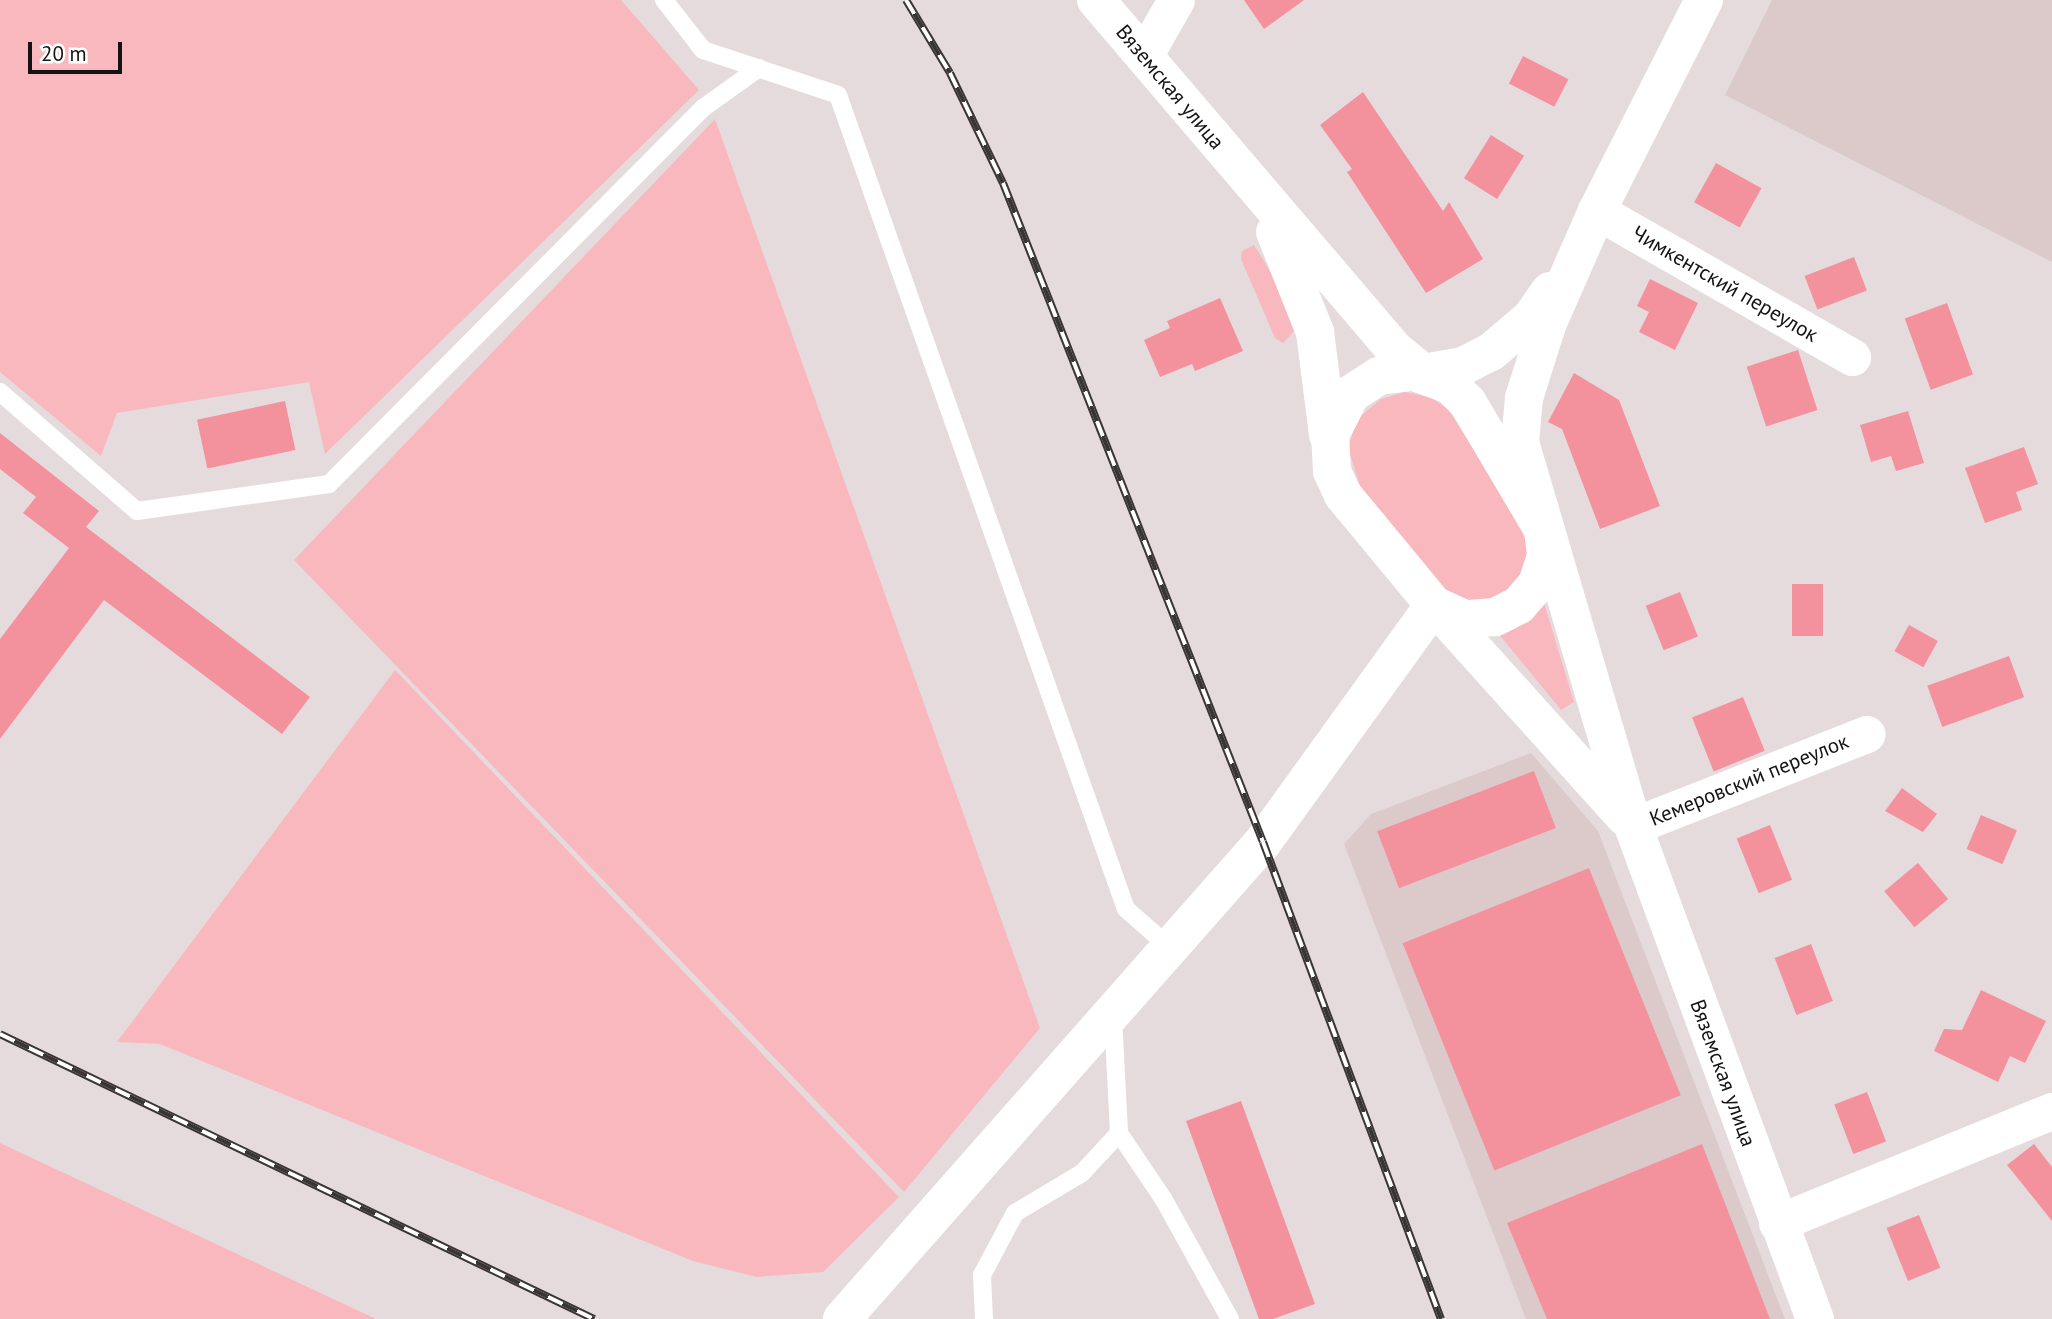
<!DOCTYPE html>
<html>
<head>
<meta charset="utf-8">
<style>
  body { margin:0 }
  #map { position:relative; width:2052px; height:1319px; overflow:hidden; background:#e5dbdc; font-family:"PT Sans",sans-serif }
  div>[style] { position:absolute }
  .built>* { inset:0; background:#dccacb }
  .green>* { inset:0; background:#f8b8be }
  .building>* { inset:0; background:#f3929d; transform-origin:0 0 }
  .service>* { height:18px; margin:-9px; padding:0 9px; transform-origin:9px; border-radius:9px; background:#fff }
  .minor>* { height:37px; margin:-18.5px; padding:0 18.5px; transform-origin:18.5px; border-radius:18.5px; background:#fff }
  .secondary>* { height:38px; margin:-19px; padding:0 19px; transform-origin:19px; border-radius:19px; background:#fff }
  .rail>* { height:8px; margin-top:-4px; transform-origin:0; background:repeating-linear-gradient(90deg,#fff 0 16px,#393535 0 32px); box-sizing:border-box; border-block:2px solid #393535 }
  span { translate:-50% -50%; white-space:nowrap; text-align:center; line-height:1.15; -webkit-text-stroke:6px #fff; paint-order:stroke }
  .street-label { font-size:21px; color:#151212 }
  .scale { position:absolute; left:28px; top:42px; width:94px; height:32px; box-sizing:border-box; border:4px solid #151212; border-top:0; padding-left:9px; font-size:21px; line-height:24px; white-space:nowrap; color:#151212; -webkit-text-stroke:5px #fff; paint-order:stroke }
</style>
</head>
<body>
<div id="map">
  <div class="built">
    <i style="clip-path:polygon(1772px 0,2052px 0,2052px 262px,1725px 95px)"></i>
    <i style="clip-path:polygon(1531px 753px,1598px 831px,1785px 1319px,1526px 1319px,1344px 844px,1371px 814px)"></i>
  </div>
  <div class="green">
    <i style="clip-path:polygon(0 0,621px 0,699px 90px,325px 454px,309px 382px,117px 413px,101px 456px,0 372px)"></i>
    <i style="clip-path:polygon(715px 119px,1040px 1028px,904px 1192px,294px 560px)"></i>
    <i style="clip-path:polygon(1254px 245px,1280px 287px,1295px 330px,1283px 343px,1275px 338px,1241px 259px,1242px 251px)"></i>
    <i style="clip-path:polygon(1405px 392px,1430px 397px,1448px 409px,1521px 525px,1528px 545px,1526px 568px,1508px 593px,1473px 603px,1447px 593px,1360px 486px,1348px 448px,1357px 419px,1381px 399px)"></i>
    <i style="clip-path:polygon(1544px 603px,1574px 702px,1561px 710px,1498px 633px,1517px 628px)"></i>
    <i style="clip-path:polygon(395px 670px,899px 1197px,823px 1272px,757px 1277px,693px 1261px,160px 1044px,117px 1042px)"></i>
    <i style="clip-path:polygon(0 1143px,376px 1319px,0 1319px)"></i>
  </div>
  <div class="building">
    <i style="clip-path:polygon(1244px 0,1304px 0,1264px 29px)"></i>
    <i style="left:1523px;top:56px;width:51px;height:31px;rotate:27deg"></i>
    <i style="clip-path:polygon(1363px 92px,1443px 211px,1449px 202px,1483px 259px,1426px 293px,1347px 172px,1352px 169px,1320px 125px)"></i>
    <i style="left:1491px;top:135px;width:39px;height:51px;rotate:32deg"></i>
    <i style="left:1716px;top:163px;width:52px;height:45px;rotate:29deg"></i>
    <i style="left:1854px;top:257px;width:36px;height:53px;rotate:69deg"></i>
    <i style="clip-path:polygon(1650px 279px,1698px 303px,1675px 350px,1639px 332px,1649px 312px,1637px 306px)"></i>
    <i style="clip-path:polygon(1220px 298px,1243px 351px,1195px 371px,1192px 364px,1160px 377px,1144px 340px,1170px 328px,1167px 321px)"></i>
    <i style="left:1947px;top:303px;width:76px;height:45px;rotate:70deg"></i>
    <i style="left:1798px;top:350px;width:63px;height:54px;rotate:72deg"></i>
    <i style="clip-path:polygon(1574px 373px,1619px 400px,1660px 506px,1600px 529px,1562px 429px,1548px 422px)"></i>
    <i style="left:285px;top:401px;width:50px;height:90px;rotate:78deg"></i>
    <i style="clip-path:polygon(1908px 411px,1924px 463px,1896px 471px,1891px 456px,1871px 462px,1860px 425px)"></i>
    <i style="clip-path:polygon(0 433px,99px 511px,86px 527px,310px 697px,282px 734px,104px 600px,0 739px,0 639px,69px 548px,23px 513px,36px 497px,0 469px)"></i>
    <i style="clip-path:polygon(2024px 447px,2038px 484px,2016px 492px,2022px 510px,1985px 523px,1965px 468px)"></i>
    <i style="left:1792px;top:584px;width:31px;height:52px"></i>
    <i style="left:1680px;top:592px;width:48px;height:37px;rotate:68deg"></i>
    <i style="left:1909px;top:625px;width:33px;height:30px;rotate:29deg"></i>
    <i style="left:2009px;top:656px;width:44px;height:87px;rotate:70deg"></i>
    <i style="left:1743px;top:697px;width:58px;height:55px;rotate:68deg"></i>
    <i style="left:1534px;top:771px;width:61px;height:168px;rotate:69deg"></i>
    <i style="clip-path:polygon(1902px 788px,1937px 814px,1923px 832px,1885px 811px)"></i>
    <i style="left:1981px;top:815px;width:39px;height:37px;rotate:23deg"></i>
    <i style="left:1770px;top:825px;width:59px;height:36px;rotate:68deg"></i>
    <i style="left:1918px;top:863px;width:47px;height:44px;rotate:50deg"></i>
    <i style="left:1589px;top:868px;width:245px;height:201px;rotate:68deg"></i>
    <i style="left:1811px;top:944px;width:61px;height:39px;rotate:69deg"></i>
    <i style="clip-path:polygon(1981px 990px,2046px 1021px,2025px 1063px,2010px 1056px,1998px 1082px,1934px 1051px,1944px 1029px,1962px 1030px)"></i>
    <i style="left:1867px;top:1092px;width:53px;height:35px;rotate:69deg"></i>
    <i style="clip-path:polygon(1241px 1101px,1315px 1304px,1273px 1319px,1259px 1319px,1186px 1121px)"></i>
    <i style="clip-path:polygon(1702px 1144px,1770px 1319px,1547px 1319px,1507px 1223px)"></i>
    <i style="clip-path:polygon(2034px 1144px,2052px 1167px,2052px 1221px,2007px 1165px)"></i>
    <i style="left:1919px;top:1215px;width:57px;height:35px;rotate:68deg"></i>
  </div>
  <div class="service">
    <i style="left:664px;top:0;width:63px;rotate:52deg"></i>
    <i style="left:703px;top:50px;width:142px;rotate:18.4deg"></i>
    <i style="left:838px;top:95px;width:863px;rotate:70.52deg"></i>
    <i style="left:1126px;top:909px;width:55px;rotate:41.3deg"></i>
    <i style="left:0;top:392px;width:181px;rotate:41deg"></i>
    <i style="left:137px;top:511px;width:194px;rotate:-8deg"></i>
    <i style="left:329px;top:484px;width:530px;rotate:-45.15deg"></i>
    <i style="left:703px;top:108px;width:69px;rotate:-35.5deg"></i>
    <i style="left:1113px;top:1017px;width:116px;rotate:87deg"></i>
    <i style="left:1119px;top:1133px;width:81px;rotate:56.1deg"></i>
    <i style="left:1164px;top:1200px;width:136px;rotate:61deg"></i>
    <i style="left:984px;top:1319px;width:44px;rotate:-92.6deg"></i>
    <i style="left:982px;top:1275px;width:70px;rotate:-62deg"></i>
    <i style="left:1015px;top:1213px;width:78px;rotate:-30.8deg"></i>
    <i style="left:1082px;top:1173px;width:54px;rotate:-47.2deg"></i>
  </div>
  <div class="minor">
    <i style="left:1144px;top:56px;width:64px;rotate:-60.3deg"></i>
    <i style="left:1597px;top:211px;width:294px;rotate:29.8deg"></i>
    <i style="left:1633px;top:826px;width:251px;rotate:-21.5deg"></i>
    <i style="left:1777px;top:1223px;width:297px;rotate:-22.2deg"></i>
  </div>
  <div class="secondary">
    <i style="left:1096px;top:0;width:460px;rotate:49.5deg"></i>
    <i style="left:1395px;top:350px;width:36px;rotate:39deg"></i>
    <i style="left:1423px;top:373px;width:41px;rotate:-9.9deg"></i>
    <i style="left:1463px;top:366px;width:31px;rotate:-27deg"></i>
    <i style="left:1491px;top:352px;width:52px;rotate:-40.4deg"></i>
    <i style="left:1531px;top:318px;width:33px;rotate:-55deg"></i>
    <i style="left:1704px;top:0;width:237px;rotate:116.9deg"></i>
    <i style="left:1597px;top:211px;width:124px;rotate:113.7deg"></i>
    <i style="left:1547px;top:325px;width:77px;rotate:107.5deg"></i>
    <i style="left:1524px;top:398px;width:44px;rotate:95.2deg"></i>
    <i style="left:1520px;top:442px;width:400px;rotate:73.6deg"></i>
    <i style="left:1633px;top:826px;width:526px;rotate:69.74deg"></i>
    <i style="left:1275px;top:232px;width:108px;rotate:68.2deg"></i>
    <i style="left:1315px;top:332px;width:104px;rotate:82.8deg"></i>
    <i style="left:1414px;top:372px;width:38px;rotate:20deg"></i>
    <i style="left:1450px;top:385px;width:25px;rotate:45deg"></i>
    <i style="left:1468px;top:403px;width:147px;rotate:59.4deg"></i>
    <i style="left:1543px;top:530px;width:26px;rotate:83deg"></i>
    <i style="left:1546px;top:556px;width:29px;rotate:108deg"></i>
    <i style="left:1537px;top:584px;width:28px;rotate:131deg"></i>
    <i style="left:1519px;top:605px;width:27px;rotate:153deg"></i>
    <i style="left:1495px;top:617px;width:30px;rotate:176deg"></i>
    <i style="left:1465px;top:619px;width:34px;rotate:-156deg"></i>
    <i style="left:1434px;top:605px;width:143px;rotate:-129.6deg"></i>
    <i style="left:1343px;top:495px;width:26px;rotate:-115deg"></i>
    <i style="left:1332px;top:471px;width:36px;rotate:-93deg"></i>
    <i style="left:1330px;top:435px;width:46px;rotate:-62.9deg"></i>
    <i style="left:1351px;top:394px;width:33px;rotate:-33deg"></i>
    <i style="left:1379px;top:376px;width:35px;rotate:-7deg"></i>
    <i style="left:842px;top:1319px;width:636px;rotate:-48.57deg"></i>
    <i style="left:1263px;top:842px;width:292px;rotate:-54.2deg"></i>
    <i style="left:1434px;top:605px;width:285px;rotate:48deg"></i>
  </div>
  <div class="rail">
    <i style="left:906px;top:0;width:85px;rotate:58.9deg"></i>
    <i style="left:950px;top:73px;width:122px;rotate:64.3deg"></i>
    <i style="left:1003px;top:183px;width:708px;rotate:68.47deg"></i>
    <i style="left:1263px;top:842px;width:509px;rotate:69.54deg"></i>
    <i style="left:0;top:1034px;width:659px;rotate:25.63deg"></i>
  </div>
  <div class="street-label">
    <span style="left:1170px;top:87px;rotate:50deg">Вяземская улица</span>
    <span style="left:1725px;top:284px;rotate:30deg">Чимкентский переулок</span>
    <span style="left:1749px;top:780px;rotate:-22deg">Кемеровский переулок</span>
    <span style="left:1723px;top:1073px;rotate:70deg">Вяземская улица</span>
  </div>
  <div class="scale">20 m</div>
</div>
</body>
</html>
